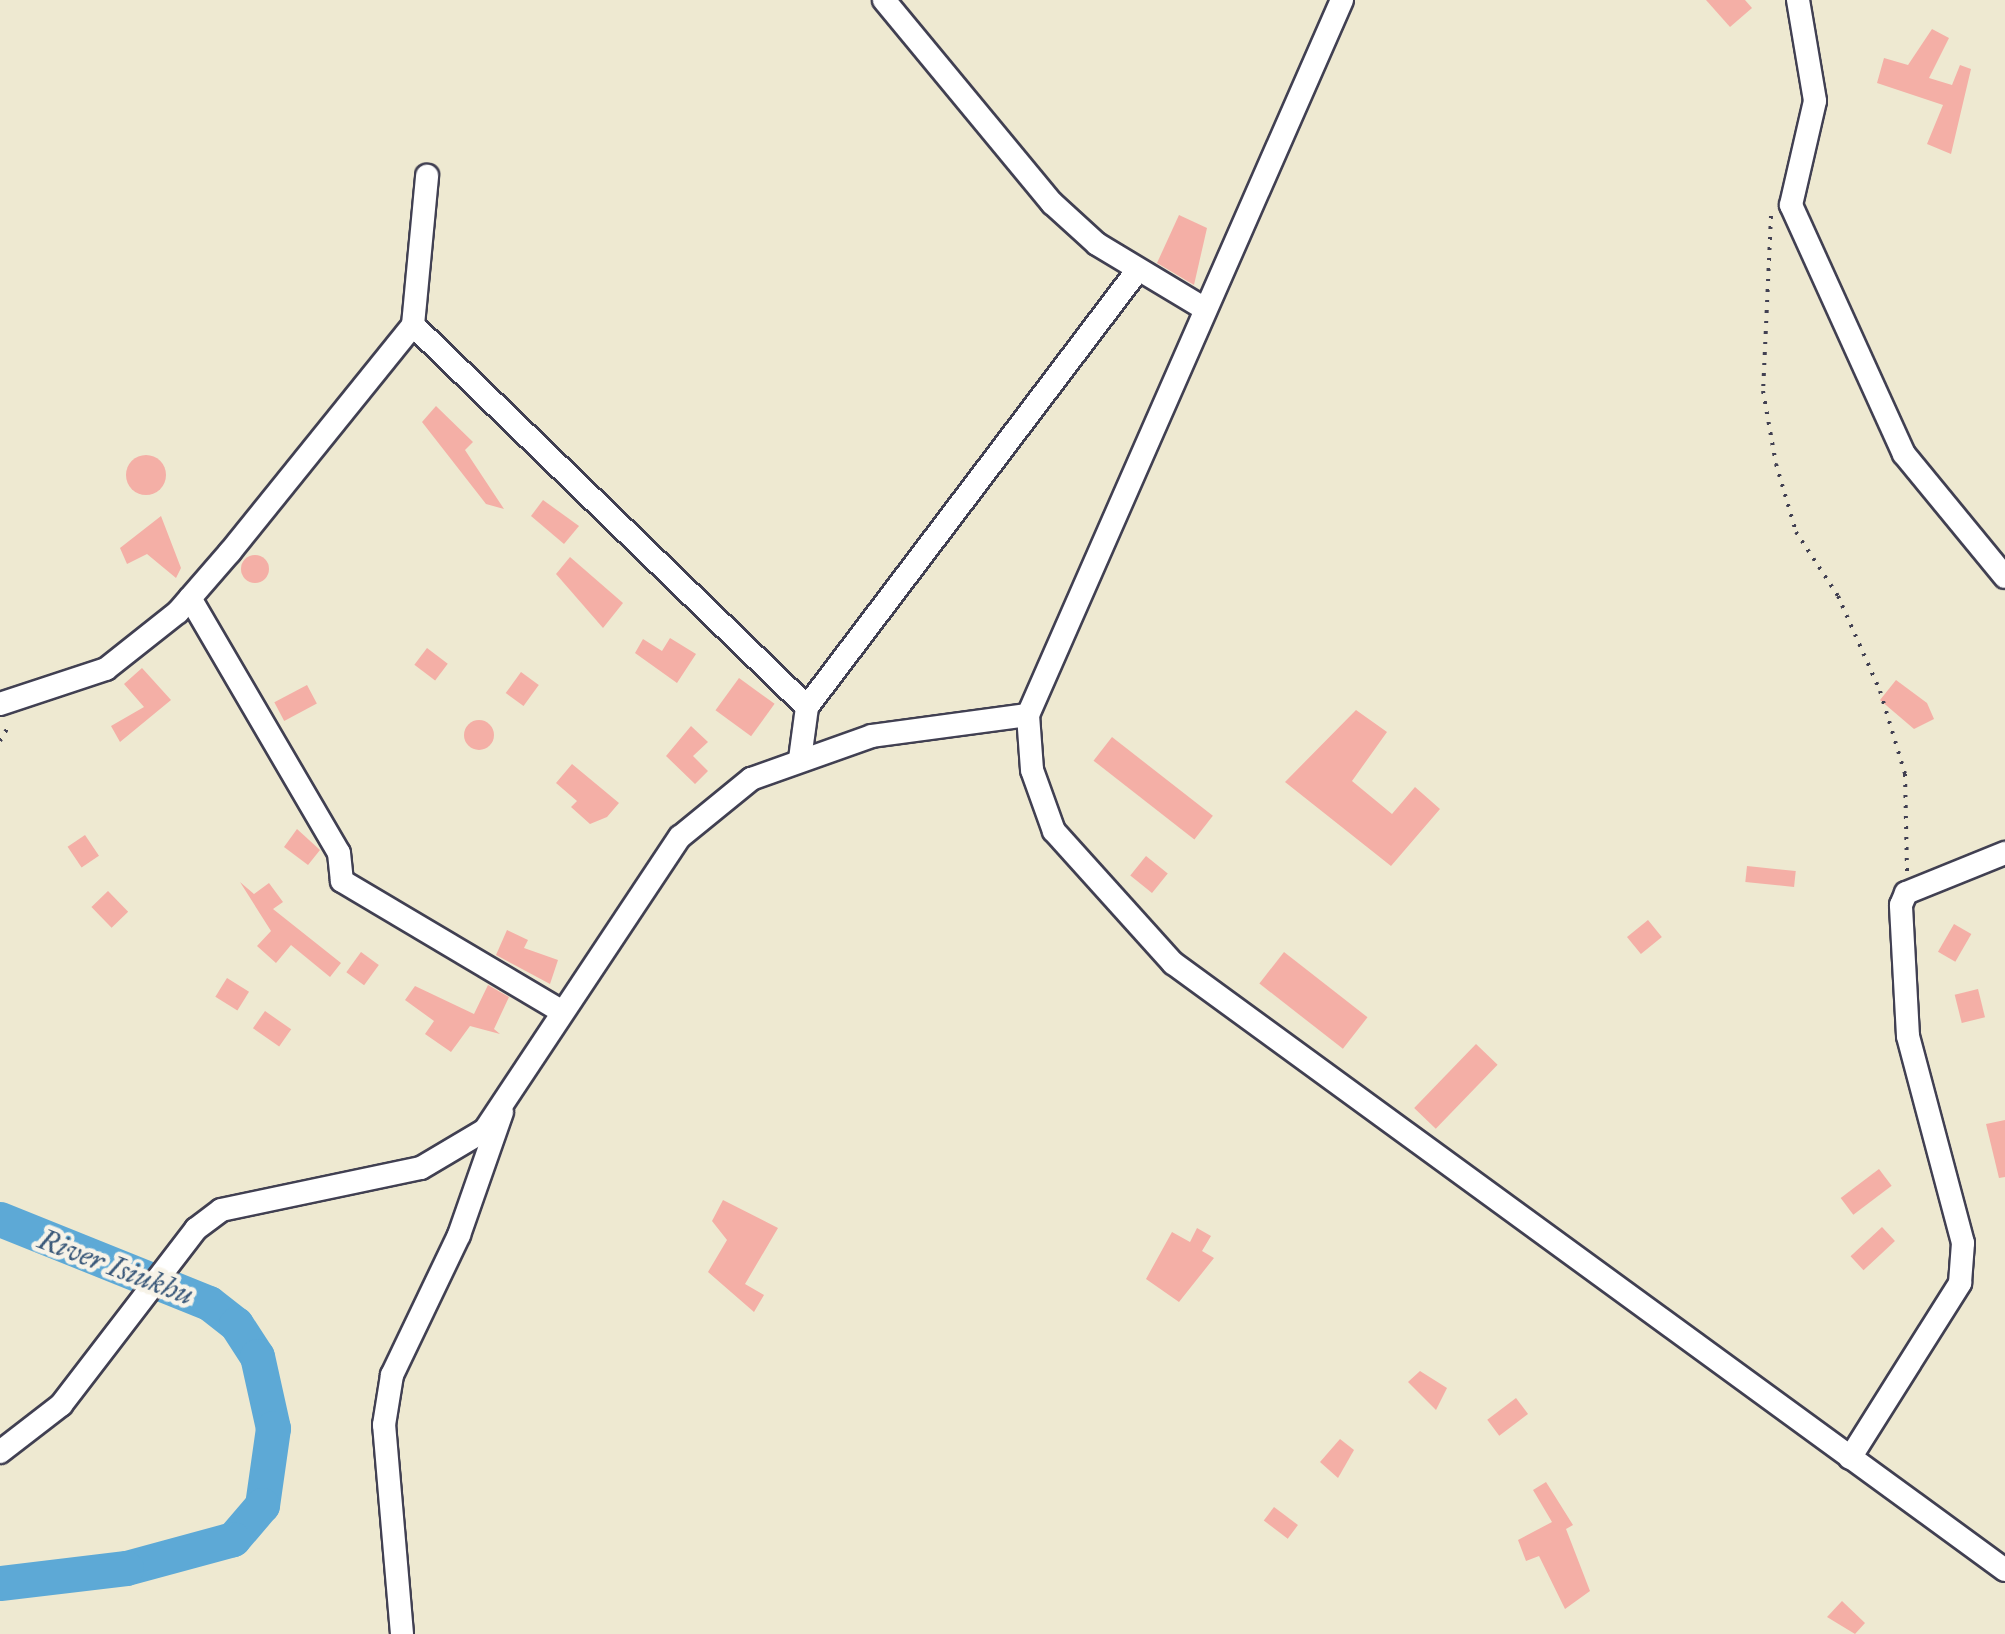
<!DOCTYPE html>
<html>
<head>
<meta charset="utf-8">
<style>
  body { margin:0 }
  #map { position:relative; width:2005px; height:1634px; overflow:hidden; background:#eee9d1; font-family:"IM FELL Great Primer",serif }
  div>[style] { position:absolute }
  .river>* { height:35px; margin:-17.5px; padding:0 17.5px; transform-origin:17.5px; border-radius:17.5px; background:#5da9d6 }
  .building>* { inset:0; background:#f4afa6; transform-origin:0 0 }
  .round { border-radius:50% }
  .path>* { height:4px; margin-top:-2px; transform-origin:0; background:repeating-linear-gradient(90deg,#414052 0 2.5px,transparent 0 10.5px) }
  .roads { filter:drop-shadow(2px 0 #414052) drop-shadow(-2px 0 #414052) drop-shadow(0 2px #414052) drop-shadow(0 -2px #414052) }
  .minor>* { height:22px; margin:-11px; padding:0 11px; transform-origin:11px; border-radius:11px; background:#fff }
  span { translate:-50% -50%; white-space:nowrap; text-align:center; line-height:1.15; -webkit-text-stroke:9px #f7f3e8; paint-order:stroke }
  .water-label { font-size:30px; color:#3a5879; font-style:italic }
</style>
</head>
<body>
<div id="map">
  <div class="river">
    <i style="left:0;top:1219px;width:225px;rotate:21.9deg"></i>
    <i style="left:209px;top:1303px;width:34px;rotate:38deg"></i>
    <i style="left:236px;top:1324px;width:38px;rotate:57deg"></i>
    <i style="left:257px;top:1356px;width:74px;rotate:77.5deg"></i>
    <i style="left:273px;top:1428px;width:78px;rotate:98.1deg"></i>
    <i style="left:262px;top:1505px;width:45px;rotate:130.5deg"></i>
    <i style="left:233px;top:1539px;width:111px;rotate:164.8deg"></i>
    <i style="left:126px;top:1568px;width:127px;rotate:173.2deg"></i>
  </div>
  <div class="building">
    <i style="clip-path:polygon(1706px 0,1745px 0,1752px 8px,1730px 27px)"></i>
    <i style="clip-path:polygon(1932px 29px,1949px 38px,1929px 78px,1952px 85px,1960px 65px,1971px 69px,1951px 154px,1927px 144px,1943px 105px,1877px 83px,1884px 58px,1908px 65px)"></i>
    <i style="clip-path:polygon(1179px 215px,1207px 228px,1194px 285px,1157px 263px)"></i>
    <i style="clip-path:polygon(436px 406px,473px 442px,465px 450px,504px 509px,486px 504px,422px 422px)"></i>
    <i class="round" style="left:126px;top:455px;width:40px;height:40px"></i>
    <i style="clip-path:polygon(543px 500px,579px 526px,564px 544px,531px 516px)"></i>
    <i style="clip-path:polygon(161px 516px,181px 568px,176px 578px,147px 554px,127px 564px,120px 548px)"></i>
    <i class="round" style="left:241px;top:555px;width:28px;height:28px"></i>
    <i style="clip-path:polygon(570px 557px,623px 603px,603px 628px,556px 574px)"></i>
    <i style="clip-path:polygon(670px 638px,696px 654px,677px 683px,635px 653px,643px 639px,662px 651px)"></i>
    <i style="left:427px;top:648px;width:26px;height:21px;rotate:37deg"></i>
    <i style="clip-path:polygon(142px 668px,171px 700px,120px 742px,111px 726px,144px 707px,124px 684px)"></i>
    <i style="left:521px;top:672px;width:22px;height:26px;rotate:36deg"></i>
    <i style="left:739px;top:678px;width:44px;height:40px;rotate:36deg"></i>
    <i style="clip-path:polygon(1896px 680px,1927px 703px,1934px 719px,1914px 729px,1880px 700px)"></i>
    <i style="left:307px;top:685px;width:21px;height:37px;rotate:62deg"></i>
    <i style="clip-path:polygon(1356px 710px,1387px 732px,1352px 781px,1392px 814px,1415px 787px,1440px 809px,1391px 866px,1285px 782px)"></i>
    <i class="round" style="left:464px;top:720px;width:30px;height:30px"></i>
    <i style="clip-path:polygon(691px 726px,708px 742px,693px 756px,708px 771px,695px 784px,666px 756px)"></i>
    <i style="left:1112px;top:737px;width:128px;height:30px;rotate:38deg"></i>
    <i style="clip-path:polygon(572px 764px,619px 803px,607px 817px,590px 824px,571px 807px,577px 801px,556px 783px)"></i>
    <i style="clip-path:polygon(297px 829px,320px 850px,308px 865px,284px 847px)"></i>
    <i style="left:85px;top:835px;width:25px;height:21px;rotate:56deg"></i>
    <i style="left:1146px;top:856px;width:28px;height:25px;rotate:39deg"></i>
    <i style="left:1747px;top:866px;width:49px;height:16px;rotate:6deg"></i>
    <i style="clip-path:polygon(240px 882px,254px 894px,269px 883px,283px 902px,273px 909px,341px 963px,330px 977px,291px 945px,276px 963px,257px 946px,271px 931px)"></i>
    <i style="left:108px;top:891px;width:29px;height:23px;rotate:46deg"></i>
    <i style="left:1648px;top:920px;width:22px;height:27px;rotate:51deg"></i>
    <i style="left:1954px;top:924px;width:20px;height:32px;rotate:30deg"></i>
    <i style="clip-path:polygon(507px 930px,528px 940px,524px 948px,558px 960px,550px 984px,496px 955px)"></i>
    <i style="left:361px;top:952px;width:22px;height:25px;rotate:36deg"></i>
    <i style="left:1284px;top:952px;width:106px;height:40px;rotate:38deg"></i>
    <i style="left:227px;top:978px;width:26px;height:22px;rotate:32deg"></i>
    <i style="clip-path:polygon(488px 985px,509px 997px,494px 1029px,500px 1034px,470px 1026px,451px 1052px,425px 1034px,434px 1021px,405px 1000px,415px 986px,474px 1014px)"></i>
    <i style="left:1978px;top:989px;width:29px;height:24px;rotate:76deg"></i>
    <i style="left:265px;top:1011px;width:32px;height:21px;rotate:35deg"></i>
    <i style="left:1476px;top:1044px;width:30px;height:89px;rotate:44deg"></i>
    <i style="clip-path:polygon(2005px 1120px,2005px 1177px,1999px 1178px,1986px 1124px)"></i>
    <i style="left:1879px;top:1169px;width:21px;height:48px;rotate:53deg"></i>
    <i style="clip-path:polygon(723px 1200px,778px 1228px,745px 1284px,764px 1295px,754px 1312px,708px 1272px,727px 1240px,712px 1221px)"></i>
    <i style="left:1882px;top:1227px;width:19px;height:43px;rotate:47deg"></i>
    <i style="clip-path:polygon(1197px 1228px,1211px 1236px,1202px 1251px,1214px 1258px,1179px 1302px,1146px 1279px,1172px 1232px,1190px 1242px)"></i>
    <i style="clip-path:polygon(1420px 1371px,1447px 1388px,1436px 1410px,1408px 1382px)"></i>
    <i style="left:1516px;top:1398px;width:20px;height:36px;rotate:53deg"></i>
    <i style="clip-path:polygon(1340px 1439px,1354px 1450px,1338px 1478px,1320px 1462px)"></i>
    <i style="clip-path:polygon(1546px 1482px,1573px 1525px,1566px 1529px,1590px 1591px,1565px 1609px,1539px 1556px,1526px 1561px,1518px 1540px,1552px 1522px,1533px 1490px)"></i>
    <i style="left:1274px;top:1507px;width:30px;height:17px;rotate:37deg"></i>
    <i style="clip-path:polygon(1842px 1601px,1865px 1623px,1855px 1634px,1827px 1617px)"></i>
  </div>
  <div class="path">
    <i style="left:1771px;top:216px;width:175px;rotate:92.6deg"></i>
    <i style="left:1763px;top:391px;width:74px;rotate:79.9deg"></i>
    <i style="left:1776px;top:464px;width:71px;rotate:73.6deg"></i>
    <i style="left:1796px;top:532px;width:77px;rotate:56.7deg"></i>
    <i style="left:1838px;top:596px;width:104px;rotate:66.1deg"></i>
    <i style="left:1880px;top:691px;width:87px;rotate:73.2deg"></i>
    <i style="left:1905px;top:774px;width:97px;rotate:88.8deg"></i>
    <i style="left:0;top:741px;width:20px;rotate:-60deg"></i>
  </div>
  <div class="roads">
    <div class="minor">
      <i style="left:884px;top:0;width:264px;rotate:50.4deg"></i>
      <i style="left:1052px;top:203px;width:61px;rotate:42.3deg"></i>
      <i style="left:1097px;top:244px;width:120px;rotate:31deg"></i>
      <i style="left:1342px;top:0;width:781px;rotate:113.71deg"></i>
      <i style="left:1028px;top:715px;width:55px;rotate:85.8deg"></i>
      <i style="left:1032px;top:770px;width:65px;rotate:70.2deg"></i>
      <i style="left:1054px;top:831px;width:178px;rotate:48deg"></i>
      <i style="left:1173px;top:963px;width:1030px;rotate:36.11deg"></i>
      <i style="left:1798px;top:0;width:102px;rotate:80.4deg"></i>
      <i style="left:1815px;top:101px;width:107px;rotate:103deg"></i>
      <i style="left:1791px;top:205px;width:273px;rotate:65.6deg"></i>
      <i style="left:1904px;top:454px;width:159px;rotate:50.6deg"></i>
      <i style="left:413px;top:325px;width:549px;rotate:44.11deg"></i>
      <i style="left:190px;top:598px;width:295px;rotate:59.7deg"></i>
      <i style="left:339px;top:853px;width:28px;rotate:84deg"></i>
      <i style="left:342px;top:881px;width:251px;rotate:30.7deg"></i>
      <i style="left:0;top:704px;width:112px;rotate:-18.3deg"></i>
      <i style="left:106px;top:669px;width:92px;rotate:-38.4deg"></i>
      <i style="left:178px;top:612px;width:79px;rotate:-49.1deg"></i>
      <i style="left:230px;top:552px;width:292px;rotate:-51.1deg"></i>
      <i style="left:413px;top:325px;width:150px;rotate:-84.6deg"></i>
      <i style="left:800px;top:759px;width:52px;rotate:-82.3deg"></i>
      <i style="left:807px;top:707px;width:547px;rotate:-52.88deg"></i>
      <i style="left:0;top:1452px;width:77px;rotate:-37.6deg"></i>
      <i style="left:61px;top:1405px;width:222px;rotate:-52.5deg"></i>
      <i style="left:196px;top:1229px;width:31px;rotate:-37deg"></i>
      <i style="left:221px;top:1210px;width:204px;rotate:-11.9deg"></i>
      <i style="left:421px;top:1168px;width:74px;rotate:-30.7deg"></i>
      <i style="left:485px;top:1130px;width:352px;rotate:-56.4deg"></i>
      <i style="left:680px;top:837px;width:92px;rotate:-39.2deg"></i>
      <i style="left:751px;top:779px;width:128px;rotate:-19.6deg"></i>
      <i style="left:872px;top:736px;width:157px;rotate:-7.7deg"></i>
      <i style="left:1850px;top:1458px;width:207px;rotate:-57.8deg"></i>
      <i style="left:1960px;top:1283px;width:40px;rotate:-85.7deg"></i>
      <i style="left:1963px;top:1243px;width:214px;rotate:-104.9deg"></i>
      <i style="left:1908px;top:1036px;width:131px;rotate:-93.1deg"></i>
      <i style="left:1901px;top:905px;width:13px;rotate:-67deg"></i>
      <i style="left:1906px;top:893px;width:107px;rotate:-22deg"></i>
      <i style="left:402px;top:1634px;width:210px;rotate:-94.9deg"></i>
      <i style="left:384px;top:1425px;width:51px;rotate:-80.9deg"></i>
      <i style="left:392px;top:1375px;width:155px;rotate:-64.4deg"></i>
      <i style="left:459px;top:1235px;width:130px;rotate:-70.7deg"></i>
    </div>
  </div>
  <div class="water-label">
    <span style="left:116px;top:1267px;rotate:21deg">River Isiukhu</span>
  </div>
</div>
</body>
</html>
